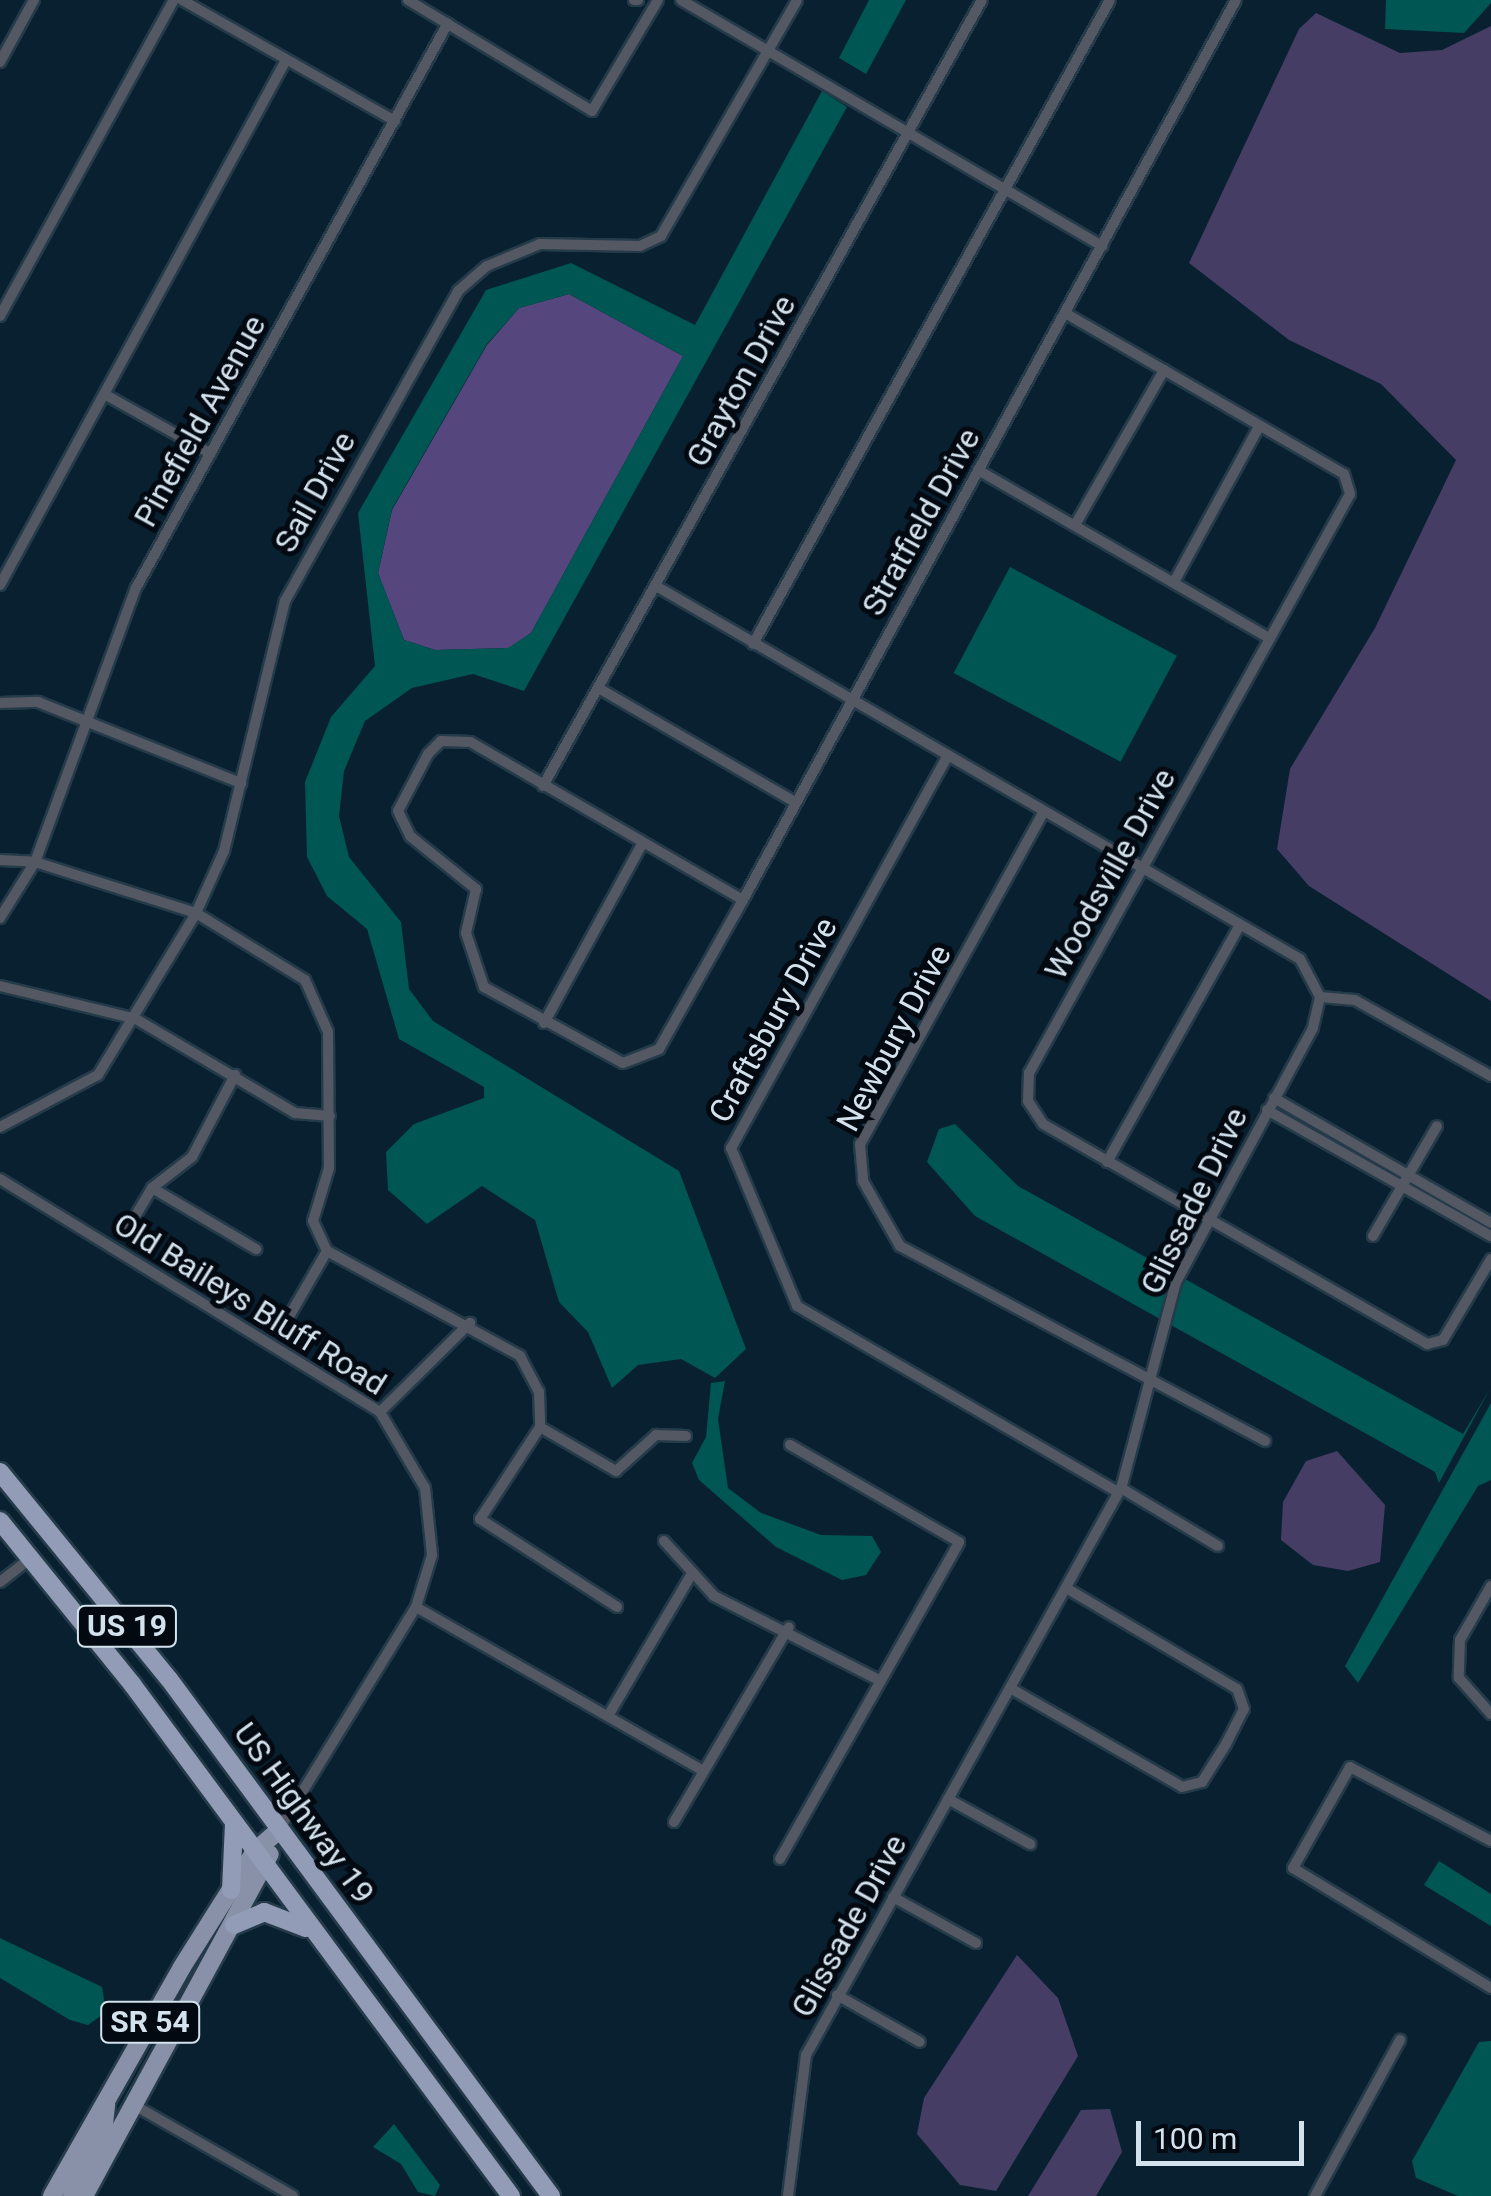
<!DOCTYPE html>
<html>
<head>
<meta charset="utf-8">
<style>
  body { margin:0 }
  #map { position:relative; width:1491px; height:2196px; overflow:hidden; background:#092030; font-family:Roboto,sans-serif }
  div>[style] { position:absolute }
  .green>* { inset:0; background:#463d64 }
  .forest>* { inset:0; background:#55477e }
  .water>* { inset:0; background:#005652; transform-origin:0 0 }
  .roads { filter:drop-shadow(2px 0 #253b4a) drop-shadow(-2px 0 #253b4a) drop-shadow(0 2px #253b4a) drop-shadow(0 -2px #253b4a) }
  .minor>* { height:10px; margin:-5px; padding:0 5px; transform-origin:5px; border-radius:5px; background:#535863 }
  .primary>* { height:18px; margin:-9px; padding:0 9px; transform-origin:9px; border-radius:9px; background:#8891a8 }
  .trunk>* { height:18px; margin:-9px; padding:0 9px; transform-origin:9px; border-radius:9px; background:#929cb6 }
  span { translate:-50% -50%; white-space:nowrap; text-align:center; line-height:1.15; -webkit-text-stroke:10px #030910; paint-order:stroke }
  .shield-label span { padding:2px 8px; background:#030910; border:2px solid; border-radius:8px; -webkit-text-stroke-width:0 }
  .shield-label { font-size:30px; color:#d4e2ed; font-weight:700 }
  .street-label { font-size:32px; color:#d4e2ed }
  .scale { position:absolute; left:1136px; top:2121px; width:168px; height:45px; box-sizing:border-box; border:5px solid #d4e2ed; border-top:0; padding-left:12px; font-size:30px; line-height:35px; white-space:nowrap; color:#d4e2ed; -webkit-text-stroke:8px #030910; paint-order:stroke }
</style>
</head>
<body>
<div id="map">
  <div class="green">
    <i style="clip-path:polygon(1316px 13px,1400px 53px,1442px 50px,1491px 26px,1491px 1001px,1309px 886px,1277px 849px,1290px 769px,1375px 628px,1456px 460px,1381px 384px,1289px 340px,1189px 263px,1299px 29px)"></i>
    <i style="clip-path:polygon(1337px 1451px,1385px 1505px,1380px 1562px,1348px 1571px,1313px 1565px,1281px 1540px,1283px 1502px,1306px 1461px)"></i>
    <i style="clip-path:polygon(1017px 1955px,1058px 1998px,1078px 2056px,996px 2191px,960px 2185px,917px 2134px,924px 2098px)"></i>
    <i style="clip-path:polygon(1110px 2109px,1122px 2152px,1096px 2196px,1028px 2196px,1081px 2110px)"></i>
  </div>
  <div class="forest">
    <i style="clip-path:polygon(569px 294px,683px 356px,531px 633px,509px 648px,435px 650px,404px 640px,378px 573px,392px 510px,487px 345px,519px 308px)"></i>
  </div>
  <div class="water">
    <i style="clip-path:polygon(869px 0,906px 0,866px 74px,839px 58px)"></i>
    <i style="clip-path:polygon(1386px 0,1491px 0,1491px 3px,1464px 33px,1385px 29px)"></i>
    <i style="clip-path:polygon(evenodd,822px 91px,847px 107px,524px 691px,473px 674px,412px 688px,365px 721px,344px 771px,339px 816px,349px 857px,401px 922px,409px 989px,433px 1021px,679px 1171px,746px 1349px,715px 1378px,681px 1359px,638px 1365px,612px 1388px,588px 1332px,559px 1302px,535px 1220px,482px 1186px,427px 1224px,388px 1190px,386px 1152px,414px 1124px,484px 1098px,484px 1087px,399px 1039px,367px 929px,327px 896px,307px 857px,305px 782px,331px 717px,375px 666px,358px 513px,486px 290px,571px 263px,695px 325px,822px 91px,569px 294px,683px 356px,531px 633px,508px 648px,435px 650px,404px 640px,378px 573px,392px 509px,487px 344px,519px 308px,569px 294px)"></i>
    <i style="left:1010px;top:567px;width:189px;height:120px;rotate:28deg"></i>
    <i style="clip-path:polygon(955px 1124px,1018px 1186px,1463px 1434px,1491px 1387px,1439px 1483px,1435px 1472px,975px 1216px,927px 1162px,939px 1129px)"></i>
    <i style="clip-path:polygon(725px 1381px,718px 1419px,728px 1488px,761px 1513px,821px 1535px,872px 1536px,881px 1552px,866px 1575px,842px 1580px,776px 1547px,699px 1480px,692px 1463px,706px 1437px,711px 1383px)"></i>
    <i style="clip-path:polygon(1491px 1403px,1491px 1480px,1478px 1486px,1358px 1683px,1345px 1666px)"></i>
    <i style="clip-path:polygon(1439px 1861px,1491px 1894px,1491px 1926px,1424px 1885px)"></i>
    <i style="clip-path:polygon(0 1938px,102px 1987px,106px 2012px,88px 2025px,70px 2020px,0 1978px)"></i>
    <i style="clip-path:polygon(1491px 2041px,1491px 2196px,1458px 2196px,1416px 2178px,1412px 2161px,1479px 2042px)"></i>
    <i style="clip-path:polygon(394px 2124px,440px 2185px,435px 2196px,418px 2192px,401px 2164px,373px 2147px)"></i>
  </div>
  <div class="roads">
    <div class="minor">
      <i style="left:182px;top:0;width:245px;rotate:29.6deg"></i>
      <i style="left:408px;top:0;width:215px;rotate:31.1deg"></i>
      <i style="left:592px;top:111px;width:129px;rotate:-59.3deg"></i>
      <i style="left:634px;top:0;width:4px"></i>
      <i style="left:681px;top:0;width:488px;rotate:30.3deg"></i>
      <i style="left:0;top:62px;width:71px;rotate:-61.3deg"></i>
      <i style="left:1065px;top:313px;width:322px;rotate:30deg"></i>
      <i style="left:1344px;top:474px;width:21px;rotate:73deg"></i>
      <i style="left:1350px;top:494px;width:662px;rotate:119deg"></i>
      <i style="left:1029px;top:1073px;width:28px;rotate:92deg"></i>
      <i style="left:1028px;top:1101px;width:27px;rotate:57deg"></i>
      <i style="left:1043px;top:1124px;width:443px;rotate:29.8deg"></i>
      <i style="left:1427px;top:1344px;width:16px;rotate:-14deg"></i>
      <i style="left:1443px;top:1340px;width:94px;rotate:-59.3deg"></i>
      <i style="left:0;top:316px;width:361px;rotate:-61.2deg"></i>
      <i style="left:106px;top:395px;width:120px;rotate:29.3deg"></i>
      <i style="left:978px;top:470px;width:336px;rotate:30deg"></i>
      <i style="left:1075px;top:525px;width:179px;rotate:-60.1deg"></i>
      <i style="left:1174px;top:582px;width:177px;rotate:-61.3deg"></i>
      <i style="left:0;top:585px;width:598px;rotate:-61.42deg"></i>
      <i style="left:656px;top:586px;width:744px;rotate:30.08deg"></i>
      <i style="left:1300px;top:959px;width:43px;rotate:62.2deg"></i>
      <i style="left:1320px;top:997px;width:32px;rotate:103deg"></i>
      <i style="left:1313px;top:1028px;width:289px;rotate:118.3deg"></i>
      <i style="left:1176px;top:1282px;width:213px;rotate:104.9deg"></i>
      <i style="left:1121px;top:1488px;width:649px;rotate:119.05deg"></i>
      <i style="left:806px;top:2055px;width:142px;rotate:97.3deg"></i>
      <i style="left:753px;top:644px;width:736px;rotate:-61deg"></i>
      <i style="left:600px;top:689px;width:225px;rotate:30.1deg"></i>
      <i style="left:0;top:703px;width:38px;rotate:-2deg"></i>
      <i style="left:38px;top:702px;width:219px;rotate:21.8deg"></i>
      <i style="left:947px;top:757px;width:447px;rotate:118.9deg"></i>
      <i style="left:731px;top:1148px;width:171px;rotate:67.3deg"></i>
      <i style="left:797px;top:1306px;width:371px;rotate:30.1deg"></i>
      <i style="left:543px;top:786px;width:900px;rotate:-60.82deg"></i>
      <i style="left:1043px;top:813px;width:378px;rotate:118.9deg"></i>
      <i style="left:860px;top:1144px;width:37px;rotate:85deg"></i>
      <i style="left:863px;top:1181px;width:75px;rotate:60.4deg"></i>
      <i style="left:900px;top:1246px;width:414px;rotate:28.1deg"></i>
      <i style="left:0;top:860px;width:35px;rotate:3deg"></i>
      <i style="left:35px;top:862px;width:169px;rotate:17.6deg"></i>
      <i style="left:196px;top:913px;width:128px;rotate:31.6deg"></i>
      <i style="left:305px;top:980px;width:57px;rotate:66.1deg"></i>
      <i style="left:328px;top:1032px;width:136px;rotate:89.6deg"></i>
      <i style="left:329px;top:1168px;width:55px;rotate:106.8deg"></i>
      <i style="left:313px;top:1221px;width:33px;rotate:65deg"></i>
      <i style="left:327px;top:1251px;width:220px;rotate:28.5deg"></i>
      <i style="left:520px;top:1356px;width:41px;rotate:62.2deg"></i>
      <i style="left:539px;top:1392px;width:35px;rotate:88deg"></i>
      <i style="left:540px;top:1427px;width:110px;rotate:123.1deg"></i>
      <i style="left:480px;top:1519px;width:163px;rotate:32.7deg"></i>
      <i style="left:743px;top:900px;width:315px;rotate:-149.9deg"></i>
      <i style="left:470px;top:742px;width:29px;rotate:-178deg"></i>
      <i style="left:441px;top:741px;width:18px;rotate:135deg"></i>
      <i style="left:428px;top:754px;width:64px;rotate:117.8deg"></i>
      <i style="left:398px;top:811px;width:28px;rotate:64deg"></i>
      <i style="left:410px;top:836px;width:85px;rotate:38.8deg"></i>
      <i style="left:476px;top:889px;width:45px;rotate:102.8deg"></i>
      <i style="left:466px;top:933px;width:57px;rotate:71.6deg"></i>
      <i style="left:484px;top:987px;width:158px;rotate:28.7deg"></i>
      <i style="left:623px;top:1063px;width:39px;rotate:-21deg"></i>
      <i style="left:659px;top:1049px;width:171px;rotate:-60.6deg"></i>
      <i style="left:743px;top:900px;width:1026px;rotate:-61.29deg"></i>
      <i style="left:0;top:918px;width:66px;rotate:-58deg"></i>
      <i style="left:35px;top:862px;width:292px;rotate:-69.8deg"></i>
      <i style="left:136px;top:588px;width:645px;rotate:-61.09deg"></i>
      <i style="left:0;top:986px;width:140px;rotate:13.6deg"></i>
      <i style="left:136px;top:1019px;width:185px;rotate:30.6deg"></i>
      <i style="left:295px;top:1113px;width:35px;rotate:5deg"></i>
      <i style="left:1320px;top:997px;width:35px;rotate:5deg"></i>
      <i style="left:1355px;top:1000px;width:156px;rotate:29.2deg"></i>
      <i style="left:544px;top:1023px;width:206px;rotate:-61.3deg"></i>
      <i style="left:1274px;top:1098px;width:250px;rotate:29.9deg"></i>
      <i style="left:1267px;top:1110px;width:257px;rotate:29.4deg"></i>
      <i style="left:0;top:1127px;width:111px;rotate:-28deg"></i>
      <i style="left:98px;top:1075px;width:189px;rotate:-58.8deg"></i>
      <i style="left:196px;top:913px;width:68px;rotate:-65.7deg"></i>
      <i style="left:224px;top:851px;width:257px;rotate:-76.3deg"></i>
      <i style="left:285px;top:601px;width:355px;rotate:-60.8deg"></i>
      <i style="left:458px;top:291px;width:38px;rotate:-41deg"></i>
      <i style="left:487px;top:266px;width:57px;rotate:-22.5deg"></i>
      <i style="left:540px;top:244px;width:100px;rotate:1.1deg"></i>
      <i style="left:640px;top:246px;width:23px;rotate:-25deg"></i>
      <i style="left:661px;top:236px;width:272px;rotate:-60deg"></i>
      <i style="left:1107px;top:1162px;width:272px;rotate:-60.7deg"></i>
      <i style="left:0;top:1179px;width:446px;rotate:31.5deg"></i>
      <i style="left:380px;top:1412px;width:88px;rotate:59.4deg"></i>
      <i style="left:425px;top:1488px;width:67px;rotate:84deg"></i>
      <i style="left:432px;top:1555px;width:54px;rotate:107.1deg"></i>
      <i style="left:416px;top:1607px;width:262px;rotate:121.6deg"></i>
      <i style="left:152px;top:1188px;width:121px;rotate:30.4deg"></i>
      <i style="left:124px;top:1235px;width:55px;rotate:-59.2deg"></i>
      <i style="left:152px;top:1188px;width:51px;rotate:-37.8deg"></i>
      <i style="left:192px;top:1157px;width:93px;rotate:-62.3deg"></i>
      <i style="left:1373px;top:1236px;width:127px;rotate:-59.8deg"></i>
      <i style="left:283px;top:1327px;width:88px;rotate:-59.9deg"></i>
      <i style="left:380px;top:1412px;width:127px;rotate:-44.7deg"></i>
      <i style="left:540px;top:1427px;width:88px;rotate:30.1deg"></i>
      <i style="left:616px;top:1471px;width:54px;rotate:-42deg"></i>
      <i style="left:656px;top:1435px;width:30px;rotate:2deg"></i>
      <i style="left:1121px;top:1488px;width:113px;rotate:30.9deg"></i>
      <i style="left:664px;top:1541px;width:74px;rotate:47.7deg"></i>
      <i style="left:714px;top:1596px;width:185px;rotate:27deg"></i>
      <i style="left:0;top:1582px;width:39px;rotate:-38deg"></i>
      <i style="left:1491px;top:1586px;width:62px;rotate:119.9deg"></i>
      <i style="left:1460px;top:1640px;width:38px;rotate:92deg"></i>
      <i style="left:1459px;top:1678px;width:48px;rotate:48.4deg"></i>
      <i style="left:416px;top:1607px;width:331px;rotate:29.7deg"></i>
      <i style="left:1010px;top:1688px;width:198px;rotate:29.9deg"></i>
      <i style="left:1182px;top:1787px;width:21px;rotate:-14deg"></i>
      <i style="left:1202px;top:1782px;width:45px;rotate:-57.7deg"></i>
      <i style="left:1226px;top:1744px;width:39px;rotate:-63deg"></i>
      <i style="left:1244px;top:1709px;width:21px;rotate:-109deg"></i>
      <i style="left:1237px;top:1689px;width:199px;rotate:-149.4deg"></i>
      <i style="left:611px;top:1711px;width:156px;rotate:-59.5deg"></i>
      <i style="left:948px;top:1799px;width:94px;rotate:28.8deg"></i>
      <i style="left:674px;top:1822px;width:226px;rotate:-59.5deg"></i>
      <i style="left:1491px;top:1841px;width:159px;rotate:-152.3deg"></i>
      <i style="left:1350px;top:1767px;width:116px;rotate:119.4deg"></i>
      <i style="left:1293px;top:1868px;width:232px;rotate:31.2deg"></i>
      <i style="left:780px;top:1859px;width:364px;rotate:-60.5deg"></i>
      <i style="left:959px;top:1542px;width:195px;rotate:-150.1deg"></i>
      <i style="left:893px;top:1897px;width:95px;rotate:29deg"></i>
      <i style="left:837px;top:1995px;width:95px;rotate:29.5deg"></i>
      <i style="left:134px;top:2105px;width:183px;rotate:29.8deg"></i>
      <i style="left:1315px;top:2196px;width:178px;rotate:-61.4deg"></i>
    </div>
    <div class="primary">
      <i style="left:52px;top:2196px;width:263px;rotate:-60.4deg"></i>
      <i style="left:182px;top:1967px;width:137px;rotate:-57.8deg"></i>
      <i style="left:255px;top:1851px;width:32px;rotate:-41deg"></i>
      <i style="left:72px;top:2196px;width:69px;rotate:-63.4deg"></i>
      <i style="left:103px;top:2134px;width:30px;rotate:-84deg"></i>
      <i style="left:84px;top:2196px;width:389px;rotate:-61.5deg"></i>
    </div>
    <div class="trunk">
      <i style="left:0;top:1472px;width:267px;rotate:50.8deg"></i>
      <i style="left:169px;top:1679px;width:643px;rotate:53.54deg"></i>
      <i style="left:0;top:1521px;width:210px;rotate:51deg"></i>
      <i style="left:132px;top:1684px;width:637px;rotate:53.49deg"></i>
      <i style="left:231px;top:1890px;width:65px;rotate:-87.4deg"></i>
      <i style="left:234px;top:1925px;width:33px;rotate:-23deg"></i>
      <i style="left:264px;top:1912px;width:45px;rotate:20.9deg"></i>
    </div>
  </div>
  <div class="shield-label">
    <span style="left:127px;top:1626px">US 19</span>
    <span style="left:150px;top:2022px">SR 54</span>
  </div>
  <div class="street-label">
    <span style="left:741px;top:381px;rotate:-61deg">Grayton Drive</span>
    <span style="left:200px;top:421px;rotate:-61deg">Pinefield Avenue</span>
    <span style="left:315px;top:492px;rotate:-61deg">Sail Drive</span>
    <span style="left:921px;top:522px;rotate:-61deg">Stratfield Drive</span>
    <span style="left:1110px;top:874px;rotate:-61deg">Woodsville Drive</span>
    <span style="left:773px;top:1020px;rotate:-61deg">Craftsbury Drive</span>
    <span style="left:894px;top:1038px;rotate:-62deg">Newbury Drive</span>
    <span style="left:1194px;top:1201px;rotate:-64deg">Glissade Drive</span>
    <span style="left:250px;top:1304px;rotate:32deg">Old Baileys Bluff Road</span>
    <span style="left:304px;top:1813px;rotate:54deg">US Highway 19</span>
    <span style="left:849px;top:1926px;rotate:-61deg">Glissade Drive</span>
  </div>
  <div class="scale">100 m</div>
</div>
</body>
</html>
